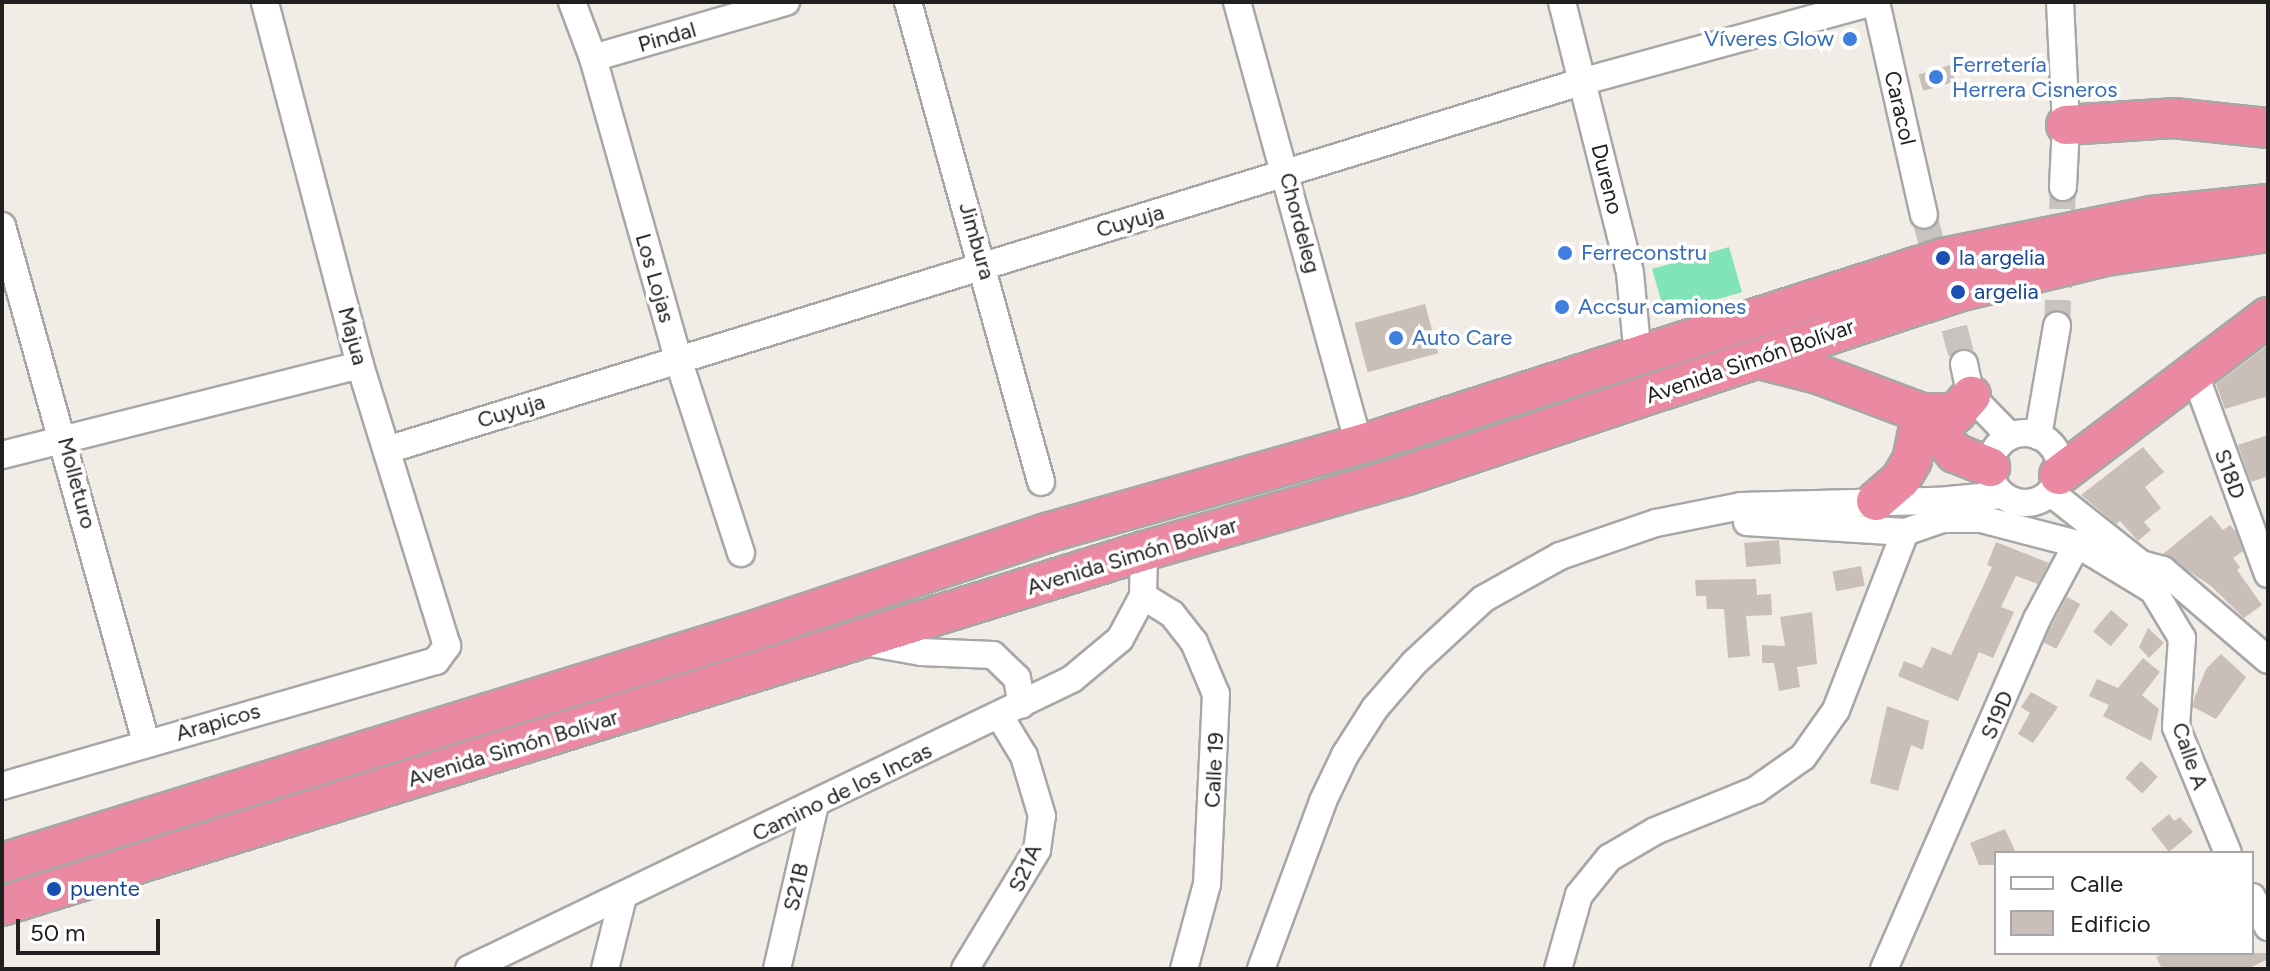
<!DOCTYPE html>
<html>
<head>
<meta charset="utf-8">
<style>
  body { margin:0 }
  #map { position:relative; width:2270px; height:971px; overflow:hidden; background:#f1ece6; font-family:Figtree,sans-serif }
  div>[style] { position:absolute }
  .pitch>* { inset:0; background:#80e4b7; transform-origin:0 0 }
  .building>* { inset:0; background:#c9beb8; transform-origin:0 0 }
  .minor-tunnel>* { height:26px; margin-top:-13px; transform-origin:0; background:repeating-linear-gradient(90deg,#c7c3be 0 26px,transparent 0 39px) }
  .roads { filter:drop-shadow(2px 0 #a7a7a7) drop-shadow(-2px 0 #a7a7a7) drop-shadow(0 2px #a7a7a7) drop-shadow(0 -2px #a7a7a7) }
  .minor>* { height:26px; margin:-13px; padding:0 13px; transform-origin:13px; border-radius:13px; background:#fff }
  .minor>.ring { margin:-13px; padding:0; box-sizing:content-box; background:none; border:26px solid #fff; border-radius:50% }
  .highway>* { height:38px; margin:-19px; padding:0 19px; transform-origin:19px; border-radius:19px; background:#ec89a2 }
  .dots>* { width:22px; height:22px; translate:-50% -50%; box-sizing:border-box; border:4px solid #fff; border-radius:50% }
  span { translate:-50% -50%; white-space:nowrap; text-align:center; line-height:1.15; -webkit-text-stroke:7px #fff; paint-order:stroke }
  .street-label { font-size:22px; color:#202020 }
  .shop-label { font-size:22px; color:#366cbe }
  .right { translate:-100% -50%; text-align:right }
  .left { translate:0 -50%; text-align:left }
  .transit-label { font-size:22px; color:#164399 }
  .frame { position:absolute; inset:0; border:4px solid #202020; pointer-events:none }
  .legend { position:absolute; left:1994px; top:851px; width:260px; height:104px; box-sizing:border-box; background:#fff; border:2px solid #a6a6a6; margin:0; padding:10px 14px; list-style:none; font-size:24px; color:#202020 }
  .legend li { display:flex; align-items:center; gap:16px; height:40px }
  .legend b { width:40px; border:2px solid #a6a6a6 }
  .scale { position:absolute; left:16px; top:919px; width:144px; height:36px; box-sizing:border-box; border:4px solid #202020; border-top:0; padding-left:10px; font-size:24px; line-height:28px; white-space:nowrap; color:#202020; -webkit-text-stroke:6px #fff; paint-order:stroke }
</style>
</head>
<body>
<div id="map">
  <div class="pitch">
    <i style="left:1729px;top:247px;width:47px;height:80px;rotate:74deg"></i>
  </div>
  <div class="building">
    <i style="left:1950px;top:65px;width:17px;height:33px;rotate:73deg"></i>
    <i style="left:1425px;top:304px;width:51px;height:73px;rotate:75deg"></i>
    <i style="clip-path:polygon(2268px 345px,2268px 396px,2225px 409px,2216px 384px)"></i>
    <i style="clip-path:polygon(2268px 435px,2268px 476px,2251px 482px,2238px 445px)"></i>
    <i style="clip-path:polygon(2143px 447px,2164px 472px,2145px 487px,2161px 508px,2144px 522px,2151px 530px,2138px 541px,2120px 521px,2116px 524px,2081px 495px)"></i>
    <i style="clip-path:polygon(2211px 515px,2223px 530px,2230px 525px,2236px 532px,2243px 551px,2233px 558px,2240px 567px,2237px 570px,2262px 605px,2244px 618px,2211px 586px,2163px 554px)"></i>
    <i style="left:1779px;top:540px;width:24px;height:35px;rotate:85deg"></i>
    <i style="clip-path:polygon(1996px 542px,2049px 563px,2038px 584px,2016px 576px,2001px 607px,2014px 612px,1993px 658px,1979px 652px,1958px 701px,1898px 676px,1904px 661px,1922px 668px,1932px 647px,1951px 655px,1992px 567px,1987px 565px)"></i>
    <i style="left:1861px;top:566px;width:20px;height:29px;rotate:79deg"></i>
    <i style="clip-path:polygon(1756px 579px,1757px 595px,1771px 594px,1772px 615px,1746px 616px,1750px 656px,1728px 658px,1724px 609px,1707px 609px,1706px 596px,1696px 596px,1695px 580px)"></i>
    <i style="left:2067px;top:597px;width:15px;height:51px;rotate:28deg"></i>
    <i style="left:2111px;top:610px;width:23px;height:28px;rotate:40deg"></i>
    <i style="clip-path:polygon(1812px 612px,1817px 664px,1797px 667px,1800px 687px,1779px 691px,1774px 663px,1762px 663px,1762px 645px,1785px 646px,1780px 617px)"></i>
    <i style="clip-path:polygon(2148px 628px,2164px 643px,2149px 658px,2139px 647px)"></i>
    <i style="clip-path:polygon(2221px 654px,2246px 677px,2216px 719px,2193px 707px,2194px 699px,2206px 669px)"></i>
    <i style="clip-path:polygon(2143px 658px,2160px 672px,2142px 695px,2159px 709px,2151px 741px,2103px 716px,2109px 705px,2089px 696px,2097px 679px,2118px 688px)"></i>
    <i style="clip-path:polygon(2031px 692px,2058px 707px,2033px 743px,2018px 734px,2030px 713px,2021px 707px)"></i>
    <i style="clip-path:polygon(1887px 706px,1929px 721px,1923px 750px,1911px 745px,1898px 791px,1870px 783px)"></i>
    <i style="left:2141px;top:761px;width:23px;height:23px;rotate:43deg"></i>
    <i style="clip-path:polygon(2169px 814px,2174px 821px,2180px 817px,2193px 832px,2169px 852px,2151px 829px)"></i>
    <i style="clip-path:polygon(2005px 829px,2016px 853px,1996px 853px,1996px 865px,1979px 865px,1970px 843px)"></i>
    <i style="clip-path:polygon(2165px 953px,2268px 953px,2268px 959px,2248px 969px,2162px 969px,2156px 957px)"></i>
  </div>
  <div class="minor-tunnel">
    <i style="left:1924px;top:215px;width:154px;rotate:75deg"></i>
    <i style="left:2057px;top:326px;width:139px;rotate:-87.5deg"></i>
  </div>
  <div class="roads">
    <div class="minor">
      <i style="left:572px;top:2px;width:60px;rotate:69.4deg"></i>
      <i style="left:593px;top:58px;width:313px;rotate:74.2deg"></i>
      <i style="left:678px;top:359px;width:204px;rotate:72deg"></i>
      <i style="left:908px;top:2px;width:498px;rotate:74.5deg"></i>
      <i style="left:1237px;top:2px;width:459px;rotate:74.6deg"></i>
      <i style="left:1562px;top:2px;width:279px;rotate:75.9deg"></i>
      <i style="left:1630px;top:273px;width:85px;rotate:84.6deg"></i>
      <i style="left:1876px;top:2px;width:218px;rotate:77.3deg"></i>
      <i style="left:2060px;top:2px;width:123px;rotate:87.2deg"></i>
      <i style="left:2066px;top:125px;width:62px;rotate:92.8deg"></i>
      <i style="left:593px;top:58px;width:201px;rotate:-16.2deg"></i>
      <i style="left:2px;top:226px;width:536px;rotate:74.41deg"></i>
      <i style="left:1964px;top:364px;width:33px;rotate:78deg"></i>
      <i style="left:1971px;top:396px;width:56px;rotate:45.7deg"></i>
      <i style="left:2194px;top:372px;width:215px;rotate:69.9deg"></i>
      <i class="ring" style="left:1990px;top:433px;width:44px;height:44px"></i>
      <i style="left:2038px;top:436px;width:112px;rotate:-80.2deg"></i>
      <i style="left:390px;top:449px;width:1249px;rotate:-17.13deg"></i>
      <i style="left:1584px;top:81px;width:300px;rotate:-15.3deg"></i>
      <i style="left:2px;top:455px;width:369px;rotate:-14.1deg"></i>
      <i style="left:2050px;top:492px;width:116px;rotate:38.4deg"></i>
      <i style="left:2141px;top:564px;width:23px;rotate:15deg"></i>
      <i style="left:2163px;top:570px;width:138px;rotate:40.6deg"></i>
      <i style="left:1747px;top:522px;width:158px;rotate:3.6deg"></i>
      <i style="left:2163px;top:570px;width:22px;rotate:117deg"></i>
      <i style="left:2153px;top:590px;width:56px;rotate:58.9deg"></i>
      <i style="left:2182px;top:638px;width:89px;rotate:93.9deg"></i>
      <i style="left:2176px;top:727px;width:136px;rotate:67.6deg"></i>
      <i style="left:1143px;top:596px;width:34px;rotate:32deg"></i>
      <i style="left:1172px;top:614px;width:36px;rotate:52deg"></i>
      <i style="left:1194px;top:642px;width:56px;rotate:67.1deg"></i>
      <i style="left:1216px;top:694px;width:190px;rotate:92.7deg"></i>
      <i style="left:1207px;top:884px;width:88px;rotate:105.1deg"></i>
      <i style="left:865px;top:642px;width:57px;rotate:10.1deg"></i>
      <i style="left:921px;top:652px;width:72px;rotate:2.4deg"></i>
      <i style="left:993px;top:655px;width:33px;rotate:44deg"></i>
      <i style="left:1017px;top:678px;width:27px;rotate:80deg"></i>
      <i style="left:2px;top:786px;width:452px;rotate:-16.1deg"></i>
      <i style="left:436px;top:661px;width:19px;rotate:-54deg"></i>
      <i style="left:447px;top:646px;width:294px;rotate:-107.2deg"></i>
      <i style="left:360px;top:365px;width:375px;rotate:-104.7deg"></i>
      <i style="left:2252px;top:897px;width:34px;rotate:62deg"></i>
      <i style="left:469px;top:969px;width:669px;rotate:-25.68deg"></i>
      <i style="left:1072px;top:679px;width:62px;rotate:-39.8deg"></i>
      <i style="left:1120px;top:639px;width:49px;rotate:-61.9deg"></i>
      <i style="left:1143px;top:596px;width:45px;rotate:-88.7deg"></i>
      <i style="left:605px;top:969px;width:74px;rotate:-76deg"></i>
      <i style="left:777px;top:969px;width:168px;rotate:-77deg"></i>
      <i style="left:965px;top:969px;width:139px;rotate:-58.8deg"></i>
      <i style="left:1037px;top:850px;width:34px;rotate:-82deg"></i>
      <i style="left:1042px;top:816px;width:63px;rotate:-106.7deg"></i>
      <i style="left:1024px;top:756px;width:48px;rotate:-121.4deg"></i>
      <i style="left:1261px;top:969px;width:179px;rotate:-69.7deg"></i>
      <i style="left:1323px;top:801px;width:51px;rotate:-64.4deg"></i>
      <i style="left:1345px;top:755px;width:56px;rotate:-57.4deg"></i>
      <i style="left:1375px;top:708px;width:60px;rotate:-49.1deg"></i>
      <i style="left:1414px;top:663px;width:94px;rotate:-42.8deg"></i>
      <i style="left:1483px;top:599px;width:88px;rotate:-29.2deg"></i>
      <i style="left:1560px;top:556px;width:102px;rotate:-19deg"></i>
      <i style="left:1656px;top:523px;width:87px;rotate:-11.3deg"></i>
      <i style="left:1741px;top:506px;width:197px;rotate:-1.5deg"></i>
      <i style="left:1938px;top:501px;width:64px;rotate:-5.4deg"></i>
      <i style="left:1558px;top:969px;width:77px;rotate:-74.2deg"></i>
      <i style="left:1579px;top:895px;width:48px;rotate:-51deg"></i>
      <i style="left:1609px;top:858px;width:53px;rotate:-30.4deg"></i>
      <i style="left:1655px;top:831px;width:109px;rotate:-22.1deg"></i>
      <i style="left:1756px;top:790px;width:57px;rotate:-35.1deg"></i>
      <i style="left:1803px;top:757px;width:57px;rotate:-54.9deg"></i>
      <i style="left:1836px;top:710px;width:191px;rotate:-68.8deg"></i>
      <i style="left:1905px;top:532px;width:39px;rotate:-19deg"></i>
      <i style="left:1942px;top:519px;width:39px"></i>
      <i style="left:1981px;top:519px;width:99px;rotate:14.6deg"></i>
      <i style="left:1884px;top:969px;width:382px;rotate:-66.4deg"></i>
      <i style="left:2037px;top:619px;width:85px;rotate:-61.9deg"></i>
      <i style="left:2077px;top:544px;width:89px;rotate:31.2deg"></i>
    </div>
    <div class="highway">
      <i style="left:2066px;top:125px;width:107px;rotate:-3.7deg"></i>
      <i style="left:2173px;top:118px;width:96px;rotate:6deg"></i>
      <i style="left:1763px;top:360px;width:57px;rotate:14.3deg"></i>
      <i style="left:1818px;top:374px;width:111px;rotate:20.6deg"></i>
      <i style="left:1922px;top:413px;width:34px"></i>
      <i style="left:1956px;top:413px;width:23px;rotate:-49deg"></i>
      <i style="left:1922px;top:413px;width:52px;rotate:50.5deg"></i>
      <i style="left:1955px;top:453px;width:38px;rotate:22deg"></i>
      <i style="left:2059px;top:475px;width:262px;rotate:-37.1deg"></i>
      <i style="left:1876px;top:501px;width:33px;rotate:-41deg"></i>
      <i style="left:1901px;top:479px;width:22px;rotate:-60deg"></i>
      <i style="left:1912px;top:460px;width:48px;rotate:-78deg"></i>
      <i style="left:2px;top:863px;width:788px;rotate:-17.19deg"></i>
      <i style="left:755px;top:630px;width:307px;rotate:-18.4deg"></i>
      <i style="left:1046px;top:533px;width:339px;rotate:-15.8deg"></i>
      <i style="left:1372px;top:441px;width:600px;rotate:-17.77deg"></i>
      <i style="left:1943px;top:258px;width:212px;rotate:-11.4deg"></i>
      <i style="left:2151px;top:216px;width:118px;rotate:-5.9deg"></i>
      <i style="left:2px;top:906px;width:1196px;rotate:-17.27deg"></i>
      <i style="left:1144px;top:551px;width:274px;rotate:-16.1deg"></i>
      <i style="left:1407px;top:475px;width:581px;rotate:-18.37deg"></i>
      <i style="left:1958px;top:292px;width:152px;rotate:-13.7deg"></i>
      <i style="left:2106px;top:256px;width:164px;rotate:-8.4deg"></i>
    </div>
  </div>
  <div class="dots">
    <i style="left:1850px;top:39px;background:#3f7fe0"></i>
    <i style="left:1936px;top:77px;background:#3f7fe0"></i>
    <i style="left:1565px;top:253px;background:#3f7fe0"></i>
    <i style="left:1943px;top:258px;background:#1a4fb4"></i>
    <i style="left:1958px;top:292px;background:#1a4fb4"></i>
    <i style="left:1562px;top:307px;background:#3f7fe0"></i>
    <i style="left:1396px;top:338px;background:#3f7fe0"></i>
    <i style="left:54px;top:889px;background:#1a4fb4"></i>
  </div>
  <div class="street-label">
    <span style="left:667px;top:37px;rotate:-16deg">Pindal</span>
    <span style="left:1900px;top:108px;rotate:77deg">Caracol</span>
    <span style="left:1607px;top:179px;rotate:76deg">Dureno</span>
    <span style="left:1130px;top:221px;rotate:-16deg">Cuyuja</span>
    <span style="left:1300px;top:223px;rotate:75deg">Chordeleg</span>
    <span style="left:977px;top:241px;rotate:74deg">Jimbura</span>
    <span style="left:655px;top:278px;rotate:74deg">Los Lojas</span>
    <span style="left:353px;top:336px;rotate:75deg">Majua</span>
    <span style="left:1750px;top:361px;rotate:-19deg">Avenida Simón Bolívar</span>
    <span style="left:511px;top:411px;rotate:-17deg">Cuyuja</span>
    <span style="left:2230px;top:474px;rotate:70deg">S18D</span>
    <span style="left:77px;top:483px;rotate:75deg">Molleturo</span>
    <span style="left:1132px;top:556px;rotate:-17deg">Avenida Simón Bolívar</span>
    <span style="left:1997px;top:715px;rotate:-67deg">S19D</span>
    <span style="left:218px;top:722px;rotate:-16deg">Arapicos</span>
    <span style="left:513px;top:748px;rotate:-17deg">Avenida Simón Bolívar</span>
    <span style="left:2190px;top:756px;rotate:71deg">Calle A</span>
    <span style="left:1214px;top:770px;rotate:-87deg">Calle 19</span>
    <span style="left:842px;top:792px;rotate:-26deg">Camino de los Incas</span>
    <span style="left:1025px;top:868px;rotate:-66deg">S21A</span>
    <span style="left:796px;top:887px;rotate:-77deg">S21B</span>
  </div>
  <div class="shop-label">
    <span class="right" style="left:1834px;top:39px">Víveres Glow</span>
    <span class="left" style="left:1952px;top:77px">Ferretería<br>Herrera Cisneros</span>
    <span class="left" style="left:1581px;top:253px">Ferreconstru</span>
    <span class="left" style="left:1578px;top:307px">Accsur camiones</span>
    <span class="left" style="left:1412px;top:338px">Auto Care</span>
  </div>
  <div class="transit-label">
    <span class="left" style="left:1959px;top:258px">la argelia</span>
    <span class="left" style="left:1974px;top:292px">argelia</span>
    <span class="left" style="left:70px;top:889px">puente</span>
  </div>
  <div class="frame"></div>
  <ul class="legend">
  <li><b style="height:10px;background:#fff"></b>Calle</li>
  <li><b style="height:22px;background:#c9beb8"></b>Edificio</li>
  </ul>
  <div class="scale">50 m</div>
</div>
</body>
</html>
